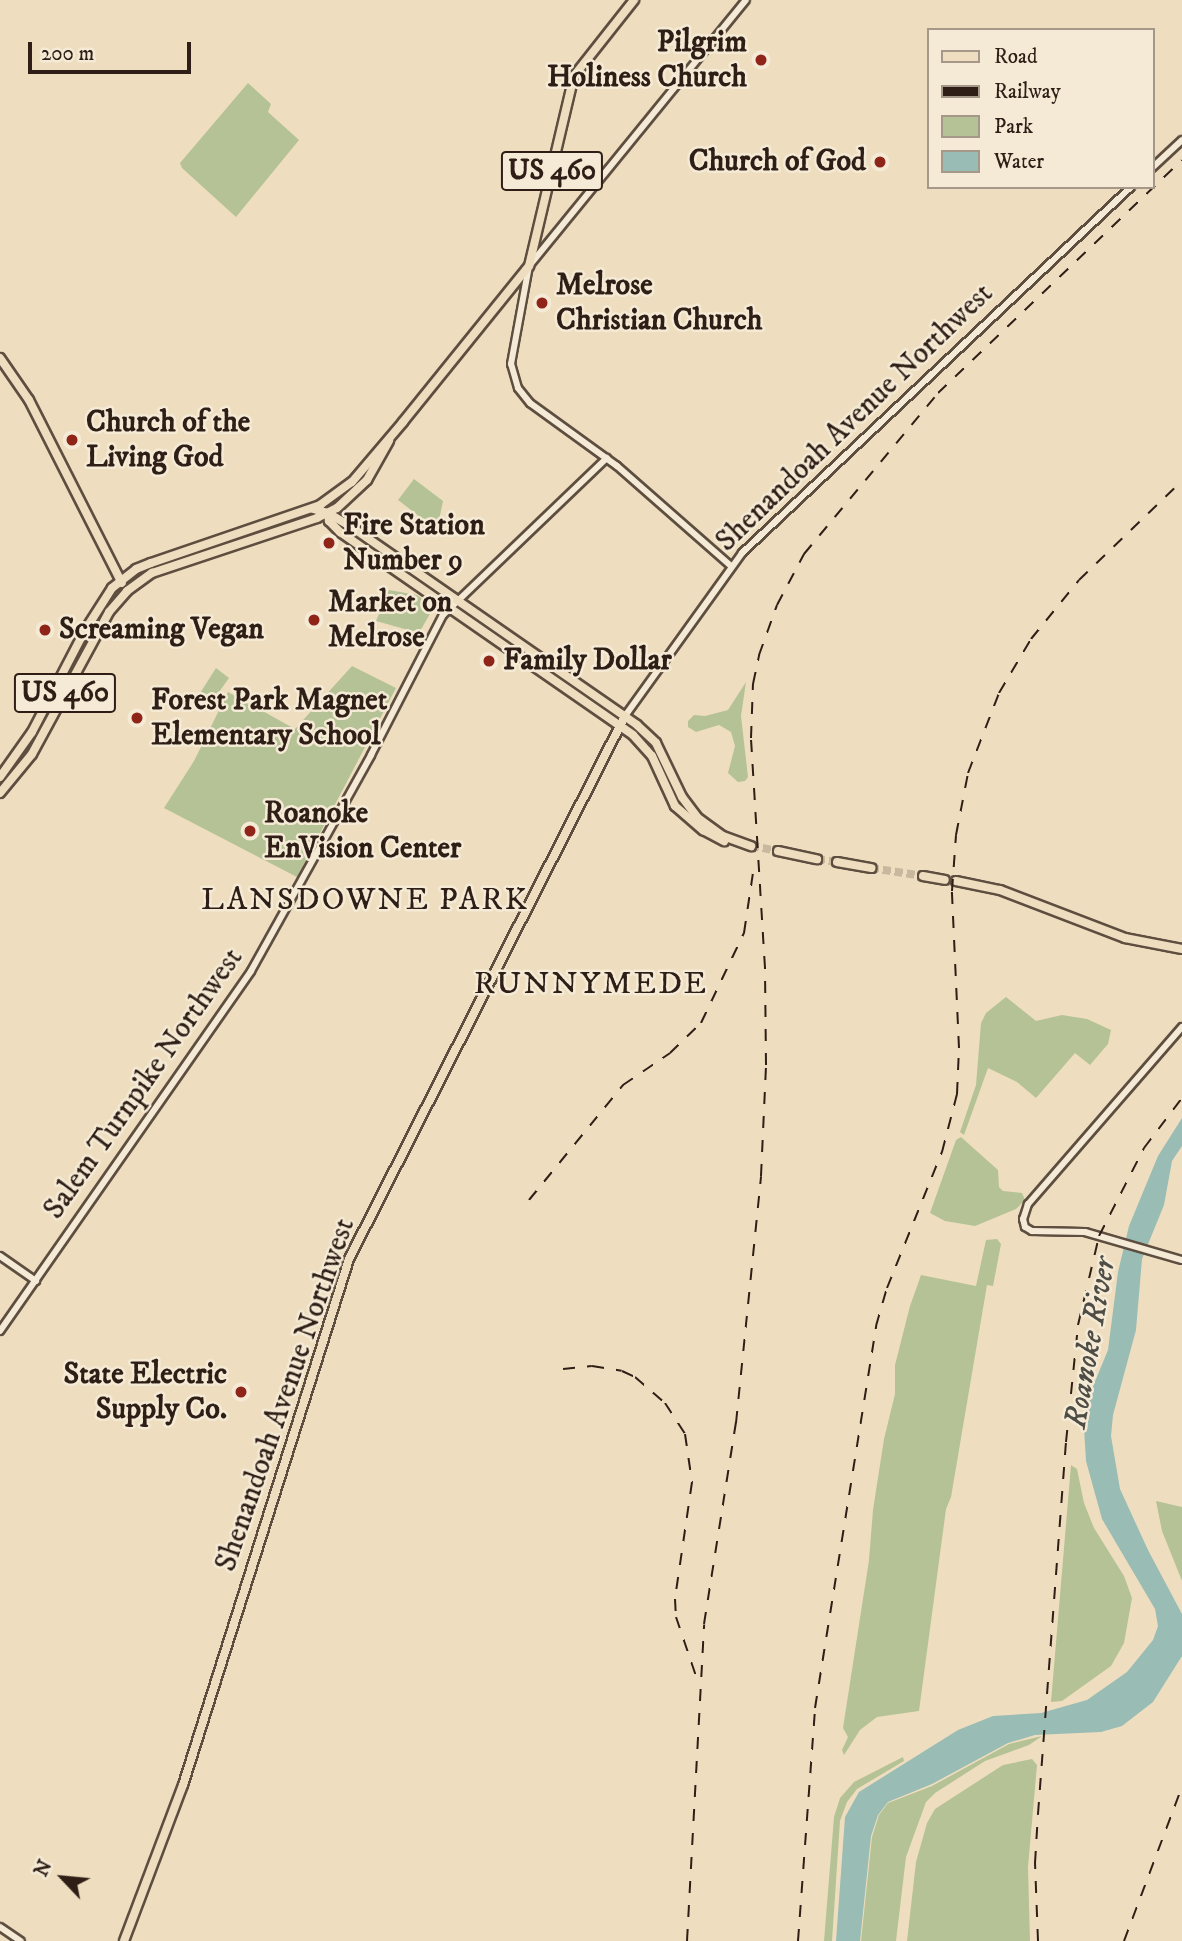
<!DOCTYPE html>
<html>
<head>
<meta charset="utf-8">
<style>
  body { margin:0 }
  #map { position:relative; width:1182px; height:1941px; overflow:hidden; background:#eedebf; font-family:"IM FELL DW Pica",serif }
  div>[style] { position:absolute }
  .green>* { inset:0; background:#b5c295 }
  .water>* { inset:0; background:#99bcb4 }
  .major-tunnel>* { height:8px; margin-top:-4px; transform-origin:0; background:repeating-linear-gradient(90deg,#c8b89d 0 8px,transparent 0 12px) }
  .roads { filter:drop-shadow(2px 0 #5e4e40) drop-shadow(-2px 0 #5e4e40) drop-shadow(0 2px #5e4e40) drop-shadow(0 -2px #5e4e40) }
  .minor>* { height:6px; margin:-3px; padding:0 3px; transform-origin:3px; border-radius:3px; background:#f4ead5 }
  .major>* { height:8px; margin:-4px; padding:0 4px; transform-origin:4px; border-radius:4px; background:#eedebf }
  .rail>* { height:2px; margin-top:-1px; transform-origin:0; background:repeating-linear-gradient(90deg,#2e1e16 0 12px,transparent 0 24px) }
  .dots>* { width:19px; height:19px; translate:-50% -50%; box-sizing:border-box; border:4px solid #f4ead5; border-radius:50% }
  span { translate:-50% -50%; white-space:nowrap; text-align:center; line-height:1.15; -webkit-text-stroke:5px #f4ead5; paint-order:stroke }
  .shield-label span { padding:2px 5px; background:#f4ead5; border:2px solid; border-radius:5px; -webkit-text-stroke-width:0 }
  .shield-label { font-size:28px; color:#2e1e16; font-weight:700 }
  .poi-label { font-size:30px; color:#2e1e16; font-weight:700 }
  .right { translate:-100% -50%; text-align:right }
  .left { translate:0 -50%; text-align:left }
  .street-label { font-size:30px; color:#2e1e16 }
  .neighbourhood-label { font-size:32px; color:#2e1e16; letter-spacing:2px }
  .water-label { font-size:32px; color:#4e4d45; font-style:italic }
  .legend { position:absolute; left:927px; top:28px; width:228px; height:161px; box-sizing:border-box; background:#f4ead5; border:2px solid #a59889; margin:0; padding:9px 12px; list-style:none; font-size:21px; color:#2e1e16 }
  .legend li { display:flex; align-items:center; gap:14px; height:35px }
  .legend b { width:35px; border:2px solid #a59889 }
  .north { position:absolute; left:28px; top:1843px; width:70px; height:70px; -webkit-text-stroke:5px #f4ead5; paint-order:stroke; rotate:296deg; font-size:19px; font-weight:700; line-height:28px; text-align:center; color:#2e1e16 }
  .north::after { content:''; display:block; margin:auto; width:24px; height:32px; background:#2e1e16; clip-path:polygon(50% 0,100% 100%,50% 72%,0 100%) }
  .scale { position:absolute; left:28px; top:42px; width:163px; height:32px; box-sizing:border-box; border:4px solid #2e1e16; border-top:0; padding-left:9px; font-size:21px; line-height:24px; white-space:nowrap; color:#2e1e16; -webkit-text-stroke:5px #f4ead5; paint-order:stroke }
</style>
</head>
<body>
<div id="map">
  <div class="green">
    <i style="clip-path:polygon(248px 83px,271px 104px,268px 112px,299px 140px,236px 217px,182px 168px,180px 163px)"></i>
    <i style="clip-path:polygon(414px 479px,443px 501px,437px 530px,398px 500px)"></i>
    <i style="clip-path:polygon(389px 590px,417px 595px,429px 604px,431px 612px,419px 633px,376px 621px)"></i>
    <i style="clip-path:polygon(352px 666px,396px 688px,297px 877px,164px 808px,194px 761px,228px 692px,295px 729px)"></i>
    <i style="clip-path:polygon(216px 668px,229px 678px,209px 706px,197px 698px)"></i>
    <i style="clip-path:polygon(746px 682px,741px 716px,748px 777px,745px 781px,738px 782px,728px 773px,735px 746px,731px 732px,719px 725px,696px 732px,688px 727px,688px 721px,694px 715px,705px 716px,728px 710px)"></i>
    <i style="clip-path:polygon(1006px 997px,1036px 1021px,1062px 1015px,1087px 1019px,1111px 1030px,1108px 1044px,1090px 1065px,1075px 1053px,1036px 1098px,1017px 1082px,988px 1068px,964px 1135px,960px 1132px,976px 1085px,981px 1023px,986px 1013px)"></i>
    <i style="clip-path:polygon(961px 1137px,998px 1170px,999px 1187px,1003px 1191px,1022px 1193px,1025px 1200px,1016px 1209px,975px 1226px,945px 1221px,930px 1213px,956px 1140px)"></i>
    <i style="clip-path:polygon(997px 1239px,1001px 1244px,993px 1286px,987px 1285px,951px 1497px,946px 1509px,919px 1711px,877px 1717px,860px 1730px,844px 1755px,842px 1750px,848px 1737px,843px 1728px,869px 1560px,873px 1510px,884px 1439px,895px 1394px,895px 1365px,910px 1306px,921px 1275px,976px 1286px,986px 1240px)"></i>
    <i style="clip-path:polygon(1071px 1465px,1077px 1469px,1084px 1503px,1094px 1528px,1124px 1576px,1132px 1598px,1124px 1643px,1111px 1666px,1062px 1701px,1051px 1702px)"></i>
    <i style="clip-path:polygon(1156px 1501px,1182px 1507px,1182px 1581px,1162px 1531px)"></i>
    <i style="clip-path:polygon(1042px 1736px,1029px 1745px,985px 1761px,935px 1793px,926px 1802px,906px 1857px,896px 1941px,861px 1941px,872px 1837px,879px 1815px,888px 1803px,932px 1786px,1009px 1744px)"></i>
    <i style="clip-path:polygon(903px 1757px,904px 1761px,857px 1789px,847px 1802px,840px 1821px,832px 1941px,824px 1941px,834px 1817px,840px 1798px,854px 1782px)"></i>
    <i style="clip-path:polygon(1032px 1759px,1037px 1765px,1028px 1867px,1030px 1941px,907px 1941px,916px 1862px,927px 1823px,935px 1809px,1003px 1765px)"></i>
  </div>
  <div class="water">
    <i style="clip-path:polygon(1182px 1118px,1182px 1146px,1172px 1161px,1164px 1205px,1142px 1259px,1136px 1330px,1113px 1415px,1111px 1436px,1120px 1489px,1148px 1550px,1182px 1614px,1182px 1656px,1153px 1702px,1122px 1726px,1101px 1732px,1035px 1735px,1008px 1743px,932px 1784px,888px 1802px,878px 1815px,871px 1836px,860px 1941px,836px 1941px,845px 1817px,859px 1792px,958px 1730px,993px 1716px,1041px 1713px,1087px 1700px,1127px 1672px,1153px 1640px,1158px 1626px,1155px 1609px,1102px 1519px,1086px 1461px,1084px 1428px,1089px 1396px,1108px 1350px,1118px 1272px,1129px 1226px,1158px 1156px)"></i>
  </div>
  <div class="major-tunnel">
    <i style="left:751px;top:846px;width:27px;rotate:10deg"></i>
    <i style="left:817px;top:859px;width:20px;rotate:9deg"></i>
    <i style="left:871px;top:868px;width:53px;rotate:8.7deg"></i>
  </div>
  <div class="roads">
    <div class="minor">
      <i style="left:1152px;top:168px;width:41px;rotate:-43deg"></i>
      <i style="left:731px;top:566px;width:152px;rotate:-138.7deg"></i>
      <i style="left:617px;top:466px;width:107px;rotate:-144.1deg"></i>
      <i style="left:530px;top:403px;width:19px;rotate:-129deg"></i>
      <i style="left:518px;top:388px;width:25px;rotate:-106deg"></i>
      <i style="left:511px;top:364px;width:100px;rotate:-79.6deg"></i>
      <i style="left:529px;top:266px;width:343px;rotate:-50.8deg"></i>
      <i style="left:625px;top:716px;width:201px;rotate:-54.3deg"></i>
      <i style="left:742px;top:553px;width:534px;rotate:-43.26deg"></i>
      <i style="left:1182px;top:1027px;width:235px;rotate:131deg"></i>
      <i style="left:1028px;top:1204px;width:16px;rotate:108deg"></i>
      <i style="left:1023px;top:1219px;width:8px;rotate:76deg"></i>
      <i style="left:1025px;top:1227px;width:8px;rotate:30deg"></i>
      <i style="left:1032px;top:1231px;width:53px;rotate:1.1deg"></i>
      <i style="left:1085px;top:1232px;width:101px;rotate:16.1deg"></i>
      <i style="left:0;top:1256px;width:44px;rotate:34.8deg"></i>
      <i style="left:0;top:1331px;width:439px;rotate:-55.1deg"></i>
      <i style="left:251px;top:971px;width:247px;rotate:-60.9deg"></i>
      <i style="left:371px;top:755px;width:157px;rotate:-62.8deg"></i>
      <i style="left:443px;top:615px;width:227px;rotate:-43.8deg"></i>
      <i style="left:0;top:1927px;width:25px;rotate:34deg"></i>
    </div>
    <div class="major">
      <i style="left:0;top:358px;width:51px;rotate:55.4deg"></i>
      <i style="left:29px;top:400px;width:205px;rotate:63.1deg"></i>
      <i style="left:313px;top:509px;width:16px;rotate:15deg"></i>
      <i style="left:328px;top:513px;width:26px;rotate:31deg"></i>
      <i style="left:350px;top:526px;width:349px;rotate:34.7deg"></i>
      <i style="left:637px;top:725px;width:26px;rotate:43deg"></i>
      <i style="left:656px;top:743px;width:60px;rotate:64.3deg"></i>
      <i style="left:682px;top:797px;width:26px;rotate:53deg"></i>
      <i style="left:698px;top:818px;width:31px;rotate:36deg"></i>
      <i style="left:723px;top:836px;width:30px;rotate:20deg"></i>
      <i style="left:328px;top:513px;width:8px;rotate:83deg"></i>
      <i style="left:329px;top:521px;width:16px;rotate:45deg"></i>
      <i style="left:340px;top:532px;width:356px;rotate:34.7deg"></i>
      <i style="left:633px;top:735px;width:28px;rotate:48deg"></i>
      <i style="left:652px;top:756px;width:55px;rotate:65.3deg"></i>
      <i style="left:675px;top:806px;width:37px;rotate:41deg"></i>
      <i style="left:703px;top:830px;width:24px;rotate:28deg"></i>
      <i style="left:0;top:777px;width:55px;rotate:-54.6deg"></i>
      <i style="left:32px;top:732px;width:113px;rotate:-62.5deg"></i>
      <i style="left:84px;top:632px;width:52px;rotate:-57.5deg"></i>
      <i style="left:112px;top:588px;width:31px;rotate:-38deg"></i>
      <i style="left:136px;top:569px;width:16px;rotate:-22deg"></i>
      <i style="left:151px;top:563px;width:179px;rotate:-18.9deg"></i>
      <i style="left:320px;top:505px;width:39px;rotate:-36deg"></i>
      <i style="left:352px;top:482px;width:79px;rotate:-49.6deg"></i>
      <i style="left:403px;top:422px;width:201px;rotate:-51.1deg"></i>
      <i style="left:529px;top:266px;width:195px;rotate:-76.7deg"></i>
      <i style="left:574px;top:76px;width:97px;rotate:-51.7deg"></i>
      <i style="left:0;top:793px;width:50px;rotate:-50.6deg"></i>
      <i style="left:32px;top:754px;width:162px;rotate:-61.5deg"></i>
      <i style="left:109px;top:612px;width:28px;rotate:-49deg"></i>
      <i style="left:127px;top:591px;width:31px;rotate:-36deg"></i>
      <i style="left:152px;top:573px;width:174px;rotate:-18.4deg"></i>
      <i style="left:317px;top:518px;width:22px;rotate:-27deg"></i>
      <i style="left:337px;top:508px;width:41px;rotate:-43deg"></i>
      <i style="left:367px;top:480px;width:45px;rotate:-60.6deg"></i>
      <i style="left:778px;top:851px;width:40px;rotate:12deg"></i>
      <i style="left:837px;top:862px;width:35px;rotate:10deg"></i>
      <i style="left:923px;top:876px;width:22px;rotate:10deg"></i>
      <i style="left:956px;top:881px;width:45px;rotate:11.6deg"></i>
      <i style="left:1000px;top:890px;width:134px;rotate:21deg"></i>
      <i style="left:1125px;top:938px;width:58px;rotate:10.9deg"></i>
      <i style="left:124px;top:1941px;width:167px;rotate:-69.3deg"></i>
      <i style="left:183px;top:1785px;width:552px;rotate:-72.48deg"></i>
      <i style="left:349px;top:1259px;width:609px;rotate:-63.06deg"></i>
    </div>
  </div>
  <div class="rail">
    <i style="left:529px;top:1200px;width:149px;rotate:-50.7deg"></i>
    <i style="left:623px;top:1085px;width:57px;rotate:-34.2deg"></i>
    <i style="left:670px;top:1053px;width:43px;rotate:-44.1deg"></i>
    <i style="left:701px;top:1023px;width:100px;rotate:-64.5deg"></i>
    <i style="left:744px;top:933px;width:61px;rotate:-81.5deg"></i>
    <i style="left:563px;top:1369px;width:29px;rotate:-6deg"></i>
    <i style="left:592px;top:1366px;width:30px;rotate:9deg"></i>
    <i style="left:622px;top:1371px;width:14px;rotate:25deg"></i>
    <i style="left:635px;top:1377px;width:40px;rotate:41deg"></i>
    <i style="left:665px;top:1403px;width:37px;rotate:57deg"></i>
    <i style="left:685px;top:1434px;width:49px;rotate:81.7deg"></i>
    <i style="left:692px;top:1482px;width:118px;rotate:98.3deg"></i>
    <i style="left:675px;top:1599px;width:18px;rotate:87deg"></i>
    <i style="left:676px;top:1617px;width:62px;rotate:71.3deg"></i>
    <i style="left:687px;top:1941px;width:317px;rotate:-86.9deg"></i>
    <i style="left:704px;top:1624px;width:204px;rotate:-81deg"></i>
    <i style="left:736px;top:1423px;width:248px;rotate:-84.2deg"></i>
    <i style="left:761px;top:1176px;width:111px;rotate:-87.4deg"></i>
    <i style="left:766px;top:1065px;width:97px;rotate:-90.6deg"></i>
    <i style="left:765px;top:968px;width:230px;rotate:-93.5deg"></i>
    <i style="left:751px;top:738px;width:54px;rotate:-87.9deg"></i>
    <i style="left:753px;top:684px;width:30px;rotate:-78deg"></i>
    <i style="left:759px;top:655px;width:53px;rotate:-70.2deg"></i>
    <i style="left:777px;top:605px;width:58px;rotate:-62.1deg"></i>
    <i style="left:804px;top:554px;width:209px;rotate:-50.2deg"></i>
    <i style="left:938px;top:393px;width:337px;rotate:-43.7deg"></i>
    <i style="left:798px;top:1941px;width:234px;rotate:-85.8deg"></i>
    <i style="left:815px;top:1708px;width:387px;rotate:-80.9deg"></i>
    <i style="left:876px;top:1326px;width:40px;rotate:-74deg"></i>
    <i style="left:887px;top:1288px;width:147px;rotate:-68deg"></i>
    <i style="left:942px;top:1152px;width:60px;rotate:-75.5deg"></i>
    <i style="left:957px;top:1094px;width:46px;rotate:-87.5deg"></i>
    <i style="left:959px;top:1048px;width:157px;rotate:-92.6deg"></i>
    <i style="left:952px;top:891px;width:56px;rotate:-85.9deg"></i>
    <i style="left:956px;top:835px;width:63px;rotate:-79deg"></i>
    <i style="left:968px;top:773px;width:86px;rotate:-68.8deg"></i>
    <i style="left:999px;top:693px;width:63px;rotate:-59.3deg"></i>
    <i style="left:1031px;top:639px;width:76px;rotate:-50.9deg"></i>
    <i style="left:1079px;top:580px;width:143px;rotate:-43.9deg"></i>
    <i style="left:1038px;top:1941px;width:78px;rotate:-92.2deg"></i>
    <i style="left:1035px;top:1863px;width:49px;rotate:-86.5deg"></i>
    <i style="left:1038px;top:1814px;width:373px;rotate:-85.7deg"></i>
    <i style="left:1066px;top:1442px;width:118px;rotate:-84.1deg"></i>
    <i style="left:1078px;top:1325px;width:91px;rotate:-76.7deg"></i>
    <i style="left:1099px;top:1236px;width:99px;rotate:-62.9deg"></i>
    <i style="left:1144px;top:1148px;width:63px;rotate:-52.8deg"></i>
    <i style="left:1124px;top:1941px;width:165px;rotate:-69.4deg"></i>
  </div>
  <div class="dots">
    <i style="left:761px;top:60px;background:#8f2418"></i>
    <i style="left:880px;top:162px;background:#8f2418"></i>
    <i style="left:542px;top:303px;background:#8f2418"></i>
    <i style="left:72px;top:440px;background:#8f2418"></i>
    <i style="left:329px;top:543px;background:#8f2418"></i>
    <i style="left:314px;top:620px;background:#8f2418"></i>
    <i style="left:45px;top:630px;background:#8f2418"></i>
    <i style="left:489px;top:661px;background:#8f2418"></i>
    <i style="left:137px;top:718px;background:#8f2418"></i>
    <i style="left:250px;top:831px;background:#8f2418"></i>
    <i style="left:241px;top:1392px;background:#8f2418"></i>
  </div>
  <div class="shield-label">
    <span style="left:552px;top:171px">US 460</span>
    <span style="left:65px;top:693px">US 460</span>
  </div>
  <div class="poi-label">
    <span class="right" style="left:747px;top:60px">Pilgrim<br>Holiness Church</span>
    <span class="right" style="left:866px;top:162px">Church of God</span>
    <span class="left" style="left:556px;top:303px">Melrose<br>Christian Church</span>
    <span class="left" style="left:86px;top:440px">Church of the<br>Living God</span>
    <span class="left" style="left:343px;top:543px">Fire Station<br>Number 9</span>
    <span class="left" style="left:328px;top:620px">Market on<br>Melrose</span>
    <span class="left" style="left:59px;top:630px">Screaming Vegan</span>
    <span class="left" style="left:503px;top:661px">Family Dollar</span>
    <span class="left" style="left:151px;top:718px">Forest Park Magnet<br>Elementary School</span>
    <span class="left" style="left:264px;top:831px">Roanoke<br>EnVision Center</span>
    <span class="right" style="left:227px;top:1392px">State Electric<br>Supply Co.</span>
  </div>
  <div class="street-label">
    <span style="left:855px;top:418px;rotate:-44deg">Shenandoah Avenue Northwest</span>
    <span style="left:144px;top:1084px;rotate:-55deg">Salem Turnpike Northwest</span>
    <span style="left:286px;top:1395px;rotate:-71deg">Shenandoah Avenue Northwest</span>
  </div>
  <div class="neighbourhood-label">
    <span style="left:365px;top:900px">LANSDOWNE PARK</span>
    <span style="left:591px;top:984px">RUNNYMEDE</span>
  </div>
  <div class="water-label">
    <span style="left:1091px;top:1343px;rotate:-80deg">Roanoke River</span>
  </div>
  <ul class="legend">
  <li><b style="height:9px;background:#eedebf"></b>Road</li>
  <li><b style="height:9px;background:#2e1e16"></b>Railway</li>
  <li><b style="height:19px;background:#b5c295"></b>Park</li>
  <li><b style="height:19px;background:#99bcb4"></b>Water</li>
  </ul>
  <div class="north">N</div>
  <div class="scale">200 m</div>
</div>
</body>
</html>
